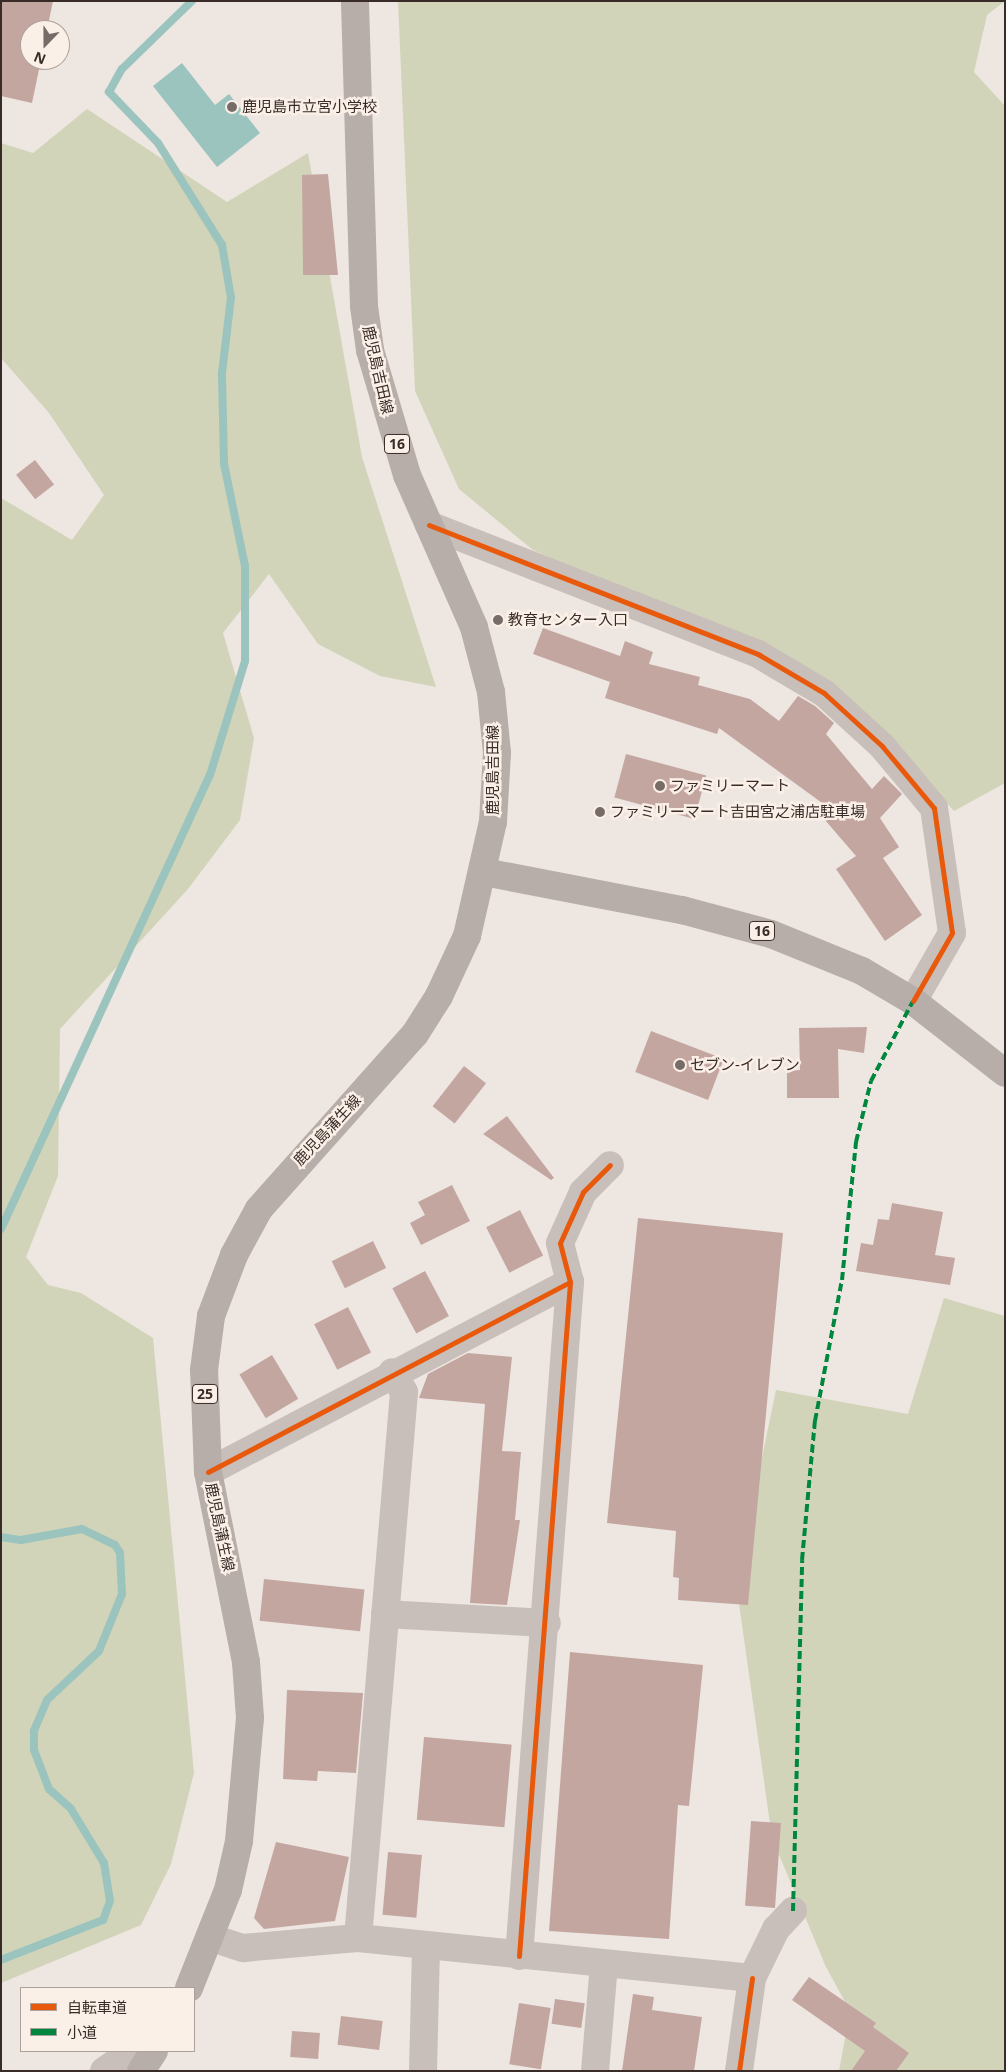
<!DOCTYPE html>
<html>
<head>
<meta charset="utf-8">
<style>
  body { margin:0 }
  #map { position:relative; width:1006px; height:2072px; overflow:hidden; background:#eee6e1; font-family:"Noto Sans","Noto Sans JP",sans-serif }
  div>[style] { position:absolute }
  .green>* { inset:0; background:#d2d4b9 }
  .water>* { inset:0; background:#9bc4be }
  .stream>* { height:8px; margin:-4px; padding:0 4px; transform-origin:4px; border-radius:4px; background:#9bc4be }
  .building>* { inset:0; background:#c4a6a1; transform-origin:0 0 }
  .minor>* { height:28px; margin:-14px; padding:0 14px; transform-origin:14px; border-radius:14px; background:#c8bfba }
  .primary>* { height:28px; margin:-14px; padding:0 14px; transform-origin:14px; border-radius:14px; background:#b7ada9 }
  .quiet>* { height:4px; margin-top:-2px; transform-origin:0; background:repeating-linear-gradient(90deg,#00873e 0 8px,transparent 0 12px) }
  .cycleway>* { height:5px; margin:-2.5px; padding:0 2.5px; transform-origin:2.5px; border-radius:2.5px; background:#e8590c }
  .dots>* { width:14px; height:14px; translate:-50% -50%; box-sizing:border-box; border:2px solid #fbf0e8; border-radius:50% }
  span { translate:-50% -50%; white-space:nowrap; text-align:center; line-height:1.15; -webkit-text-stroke:5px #fbf0e8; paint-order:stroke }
  .shield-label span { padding:1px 4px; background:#fbf0e8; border:1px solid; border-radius:4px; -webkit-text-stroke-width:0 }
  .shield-label { font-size:14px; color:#392b27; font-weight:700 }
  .poi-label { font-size:15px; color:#392b27 }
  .left { translate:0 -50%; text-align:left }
  .street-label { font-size:15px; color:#392b27 }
  .frame { position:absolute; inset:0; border:2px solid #392b27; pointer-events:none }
  .legend { position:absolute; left:20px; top:1987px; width:175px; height:65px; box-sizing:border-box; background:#fbf0e8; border:1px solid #ada19b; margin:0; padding:6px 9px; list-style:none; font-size:15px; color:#392b27 }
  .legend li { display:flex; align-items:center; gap:10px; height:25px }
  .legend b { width:25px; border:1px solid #ada19b }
  .north { position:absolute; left:20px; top:20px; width:50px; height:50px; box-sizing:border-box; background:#fbf0e8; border:1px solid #ada19b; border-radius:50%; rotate:202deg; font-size:14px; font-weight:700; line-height:20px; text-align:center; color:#392b27 }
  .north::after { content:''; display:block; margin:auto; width:18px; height:22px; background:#786c68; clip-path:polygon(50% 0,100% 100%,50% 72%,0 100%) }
</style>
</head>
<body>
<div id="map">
  <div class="green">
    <i style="clip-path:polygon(398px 1px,1005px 1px,987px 15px,974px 72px,1005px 106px,1005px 783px,954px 811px,875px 722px,639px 599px,533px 550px,459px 489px,415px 391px)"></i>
    <i style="clip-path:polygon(87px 109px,227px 202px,308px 153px,362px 457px,436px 687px,380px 676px,318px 644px,269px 574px,223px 633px,254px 738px,240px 820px,188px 889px,60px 1029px,58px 1176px,26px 1257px,48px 1285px,81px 1293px,153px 1338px,194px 1773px,171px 1864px,141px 1925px,1px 1983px,1px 498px,72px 540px,104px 495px,49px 413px,1px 358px,1px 143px,33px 153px)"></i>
    <i style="clip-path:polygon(944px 1298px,1005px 1316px,1005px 2071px,839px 2071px,850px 2011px,826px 1967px,772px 1838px,736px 1582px,776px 1390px,908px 1414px)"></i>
  </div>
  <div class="water">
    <i style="clip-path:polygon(182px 63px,215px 105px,229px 94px,260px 133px,217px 167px,153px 86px)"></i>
  </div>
  <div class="stream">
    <i style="left:1px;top:1229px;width:500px;rotate:-65.3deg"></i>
    <i style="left:210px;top:775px;width:119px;rotate:-72.9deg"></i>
    <i style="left:245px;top:661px;width:95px;rotate:-90deg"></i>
    <i style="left:245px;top:566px;width:104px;rotate:-101.6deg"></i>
    <i style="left:224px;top:464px;width:91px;rotate:-91.3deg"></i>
    <i style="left:222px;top:373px;width:76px;rotate:-83.2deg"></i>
    <i style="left:231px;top:298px;width:54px;rotate:-99.6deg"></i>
    <i style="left:222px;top:245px;width:120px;rotate:-122.1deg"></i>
    <i style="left:158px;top:143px;width:71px;rotate:-133.9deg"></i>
    <i style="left:109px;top:92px;width:26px;rotate:-61deg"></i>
    <i style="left:122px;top:69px;width:98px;rotate:-44.2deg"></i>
    <i style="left:1px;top:1537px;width:20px;rotate:9deg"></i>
    <i style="left:21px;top:1540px;width:62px;rotate:-10.2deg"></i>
    <i style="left:82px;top:1529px;width:37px;rotate:26deg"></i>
    <i style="left:115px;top:1545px;width:9px;rotate:58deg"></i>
    <i style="left:120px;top:1553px;width:41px;rotate:87.2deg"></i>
    <i style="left:122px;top:1594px;width:61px;rotate:112deg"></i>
    <i style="left:99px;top:1651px;width:71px;rotate:136.7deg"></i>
    <i style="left:47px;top:1700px;width:34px;rotate:113deg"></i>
    <i style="left:34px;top:1731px;width:19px;rotate:90deg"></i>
    <i style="left:34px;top:1750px;width:42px;rotate:69deg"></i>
    <i style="left:49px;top:1789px;width:30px;rotate:42deg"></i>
    <i style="left:71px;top:1809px;width:63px;rotate:58.6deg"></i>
    <i style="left:104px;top:1863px;width:38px;rotate:81deg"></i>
    <i style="left:110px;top:1901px;width:20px;rotate:110deg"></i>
    <i style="left:103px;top:1920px;width:110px;rotate:158.6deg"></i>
  </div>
  <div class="building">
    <i style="clip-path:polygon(1px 1px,53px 1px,47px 30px,30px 30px,30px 60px,41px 60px,32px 103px,1px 96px)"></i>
    <i style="clip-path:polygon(328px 174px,338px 275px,303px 275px,302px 175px)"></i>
    <i style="left:35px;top:460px;width:31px;height:24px;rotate:52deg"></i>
    <i style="clip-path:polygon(543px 628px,620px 656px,625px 641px,653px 652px,649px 664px,700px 677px,698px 685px,750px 699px,779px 721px,798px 696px,815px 706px,834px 723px,826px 734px,872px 789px,884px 776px,902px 794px,880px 818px,899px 847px,883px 858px,922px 915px,885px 941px,836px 869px,856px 856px,812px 805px,829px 808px,719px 728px,717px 734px,605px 698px,610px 682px,533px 654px)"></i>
    <i style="left:626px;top:754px;width:83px;height:45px;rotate:15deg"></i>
    <i style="clip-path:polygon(867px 1027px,864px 1053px,838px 1049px,839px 1098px,787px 1098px,787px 1071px,800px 1070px,799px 1028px)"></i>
    <i style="left:651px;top:1031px;width:78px;height:44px;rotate:21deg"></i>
    <i style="left:464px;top:1066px;width:28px;height:51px;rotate:38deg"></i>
    <i style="clip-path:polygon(507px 1116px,554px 1178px,551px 1180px,483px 1134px)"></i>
    <i style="clip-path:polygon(452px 1185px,470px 1221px,421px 1245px,410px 1223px,425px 1215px,418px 1202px)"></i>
    <i style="clip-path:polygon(892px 1203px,943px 1212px,935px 1255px,955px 1258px,950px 1285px,856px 1271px,861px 1243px,873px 1245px,878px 1219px,889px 1220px)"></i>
    <i style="left:520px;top:1210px;width:51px;height:38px;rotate:63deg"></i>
    <i style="clip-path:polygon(638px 1218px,783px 1233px,748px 1605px,678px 1600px,679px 1578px,673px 1577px,676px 1531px,607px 1523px)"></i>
    <i style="left:373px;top:1241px;width:30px;height:46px;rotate:64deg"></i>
    <i style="left:425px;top:1271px;width:51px;height:37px;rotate:62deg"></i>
    <i style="left:348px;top:1307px;width:51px;height:38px;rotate:63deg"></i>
    <i style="clip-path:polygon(468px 1353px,512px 1357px,502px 1451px,521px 1452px,515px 1520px,520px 1520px,507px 1605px,470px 1603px,485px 1404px,419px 1398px,428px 1374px)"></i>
    <i style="left:272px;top:1355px;width:51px;height:38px;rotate:59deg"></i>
    <i style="left:264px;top:1579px;width:101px;height:42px;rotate:6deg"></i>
    <i style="clip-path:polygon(570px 1652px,703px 1665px,689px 1806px,678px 1805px,669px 1939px,549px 1931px)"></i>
    <i style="clip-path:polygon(287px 1690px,363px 1693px,356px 1773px,318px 1771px,317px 1781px,283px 1779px)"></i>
    <i style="left:424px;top:1737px;width:88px;height:83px;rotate:5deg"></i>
    <i style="left:751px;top:1821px;width:30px;height:85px;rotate:4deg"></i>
    <i style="clip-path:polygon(276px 1842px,349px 1857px,335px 1921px,264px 1929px,254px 1918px)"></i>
    <i style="left:388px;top:1852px;width:34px;height:63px;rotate:5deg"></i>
    <i style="clip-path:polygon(809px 1977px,876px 2023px,873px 2027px,909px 2053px,896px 2071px,851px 2071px,865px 2051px,792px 2000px)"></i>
    <i style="clip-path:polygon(633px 1994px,654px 1997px,652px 2010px,702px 2017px,694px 2071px,622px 2071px)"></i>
    <i style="left:555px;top:1999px;width:30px;height:25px;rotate:8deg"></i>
    <i style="left:519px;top:2003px;width:32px;height:62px;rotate:9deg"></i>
    <i style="left:341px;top:2016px;width:42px;height:29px;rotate:7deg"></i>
    <i style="left:292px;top:2031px;width:28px;height:26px;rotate:4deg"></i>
  </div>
  <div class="minor">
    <i style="left:429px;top:525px;width:353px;rotate:21.4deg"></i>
    <i style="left:758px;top:654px;width:77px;rotate:30.6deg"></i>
    <i style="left:824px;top:693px;width:79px;rotate:42.4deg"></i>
    <i style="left:882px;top:746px;width:81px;rotate:50deg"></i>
    <i style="left:934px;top:808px;width:126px;rotate:81.8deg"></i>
    <i style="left:952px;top:933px;width:78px;rotate:119.8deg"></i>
    <i style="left:208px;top:1472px;width:409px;rotate:-27.7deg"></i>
    <i style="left:385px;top:1614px;width:162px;rotate:3.2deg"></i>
    <i style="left:212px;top:1938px;width:33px;rotate:18deg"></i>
    <i style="left:243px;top:1948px;width:115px;rotate:-5deg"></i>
    <i style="left:358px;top:1938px;width:396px;rotate:5.8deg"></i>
    <i style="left:752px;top:1978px;width:55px;rotate:-63.9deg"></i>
    <i style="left:776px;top:1929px;width:25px;rotate:-47deg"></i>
    <i style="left:358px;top:1938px;width:548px;rotate:-85.18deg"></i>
    <i style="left:404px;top:1392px;width:23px;rotate:-121deg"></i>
    <i style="left:519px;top:1956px;width:676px;rotate:-85.67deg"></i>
    <i style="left:570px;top:1282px;width:40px;rotate:-104.4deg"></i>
    <i style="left:560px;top:1243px;width:56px;rotate:-65.7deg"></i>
    <i style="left:583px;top:1192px;width:38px;rotate:-45deg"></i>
    <i style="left:104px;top:2071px;width:35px;rotate:-35deg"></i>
    <i style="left:423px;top:2071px;width:125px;rotate:-88.6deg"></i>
    <i style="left:595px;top:2071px;width:107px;rotate:-85.2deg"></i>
    <i style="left:739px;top:2071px;width:94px;rotate:-82deg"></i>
  </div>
  <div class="primary">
    <i style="left:484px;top:872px;width:202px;rotate:10.9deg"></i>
    <i style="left:682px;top:910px;width:92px;rotate:15.1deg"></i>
    <i style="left:771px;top:934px;width:98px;rotate:22.1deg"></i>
    <i style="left:862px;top:971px;width:59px;rotate:30.5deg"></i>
    <i style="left:913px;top:1001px;width:117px;rotate:38deg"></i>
    <i style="left:189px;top:1988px;width:105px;rotate:-68.3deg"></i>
    <i style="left:228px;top:1890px;width:50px;rotate:-77.3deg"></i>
    <i style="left:239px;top:1841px;width:123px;rotate:-84.9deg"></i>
    <i style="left:250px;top:1718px;width:56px;rotate:-94.1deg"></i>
    <i style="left:246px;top:1662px;width:194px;rotate:-101.3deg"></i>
    <i style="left:208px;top:1472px;width:102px;rotate:-92.2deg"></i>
    <i style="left:204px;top:1370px;width:54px;rotate:-82.6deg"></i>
    <i style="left:211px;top:1316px;width:65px;rotate:-69.3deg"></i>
    <i style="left:234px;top:1255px;width:52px;rotate:-61.5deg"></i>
    <i style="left:259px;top:1209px;width:234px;rotate:-48.3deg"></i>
    <i style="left:415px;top:1034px;width:45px;rotate:-57.7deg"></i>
    <i style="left:439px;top:996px;width:66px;rotate:-65deg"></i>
    <i style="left:467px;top:936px;width:117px;rotate:-77.2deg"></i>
    <i style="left:493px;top:822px;width:69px;rotate:-86.7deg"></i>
    <i style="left:497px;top:753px;width:61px;rotate:-95.6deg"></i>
    <i style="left:491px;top:692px;width:67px;rotate:-104.7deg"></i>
    <i style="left:474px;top:627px;width:166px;rotate:-113.8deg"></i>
    <i style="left:407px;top:475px;width:130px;rotate:-106.5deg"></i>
    <i style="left:370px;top:350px;width:44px;rotate:-97.8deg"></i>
    <i style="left:364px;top:306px;width:305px;rotate:-91.7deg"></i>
    <i style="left:141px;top:2071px;width:24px;rotate:-57deg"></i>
  </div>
  <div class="quiet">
    <i style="left:793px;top:1911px;width:351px;rotate:-88.5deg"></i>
    <i style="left:802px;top:1560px;width:140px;rotate:-84.7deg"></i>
    <i style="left:815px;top:1421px;width:144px;rotate:-79.2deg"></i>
    <i style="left:842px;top:1280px;width:139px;rotate:-84.2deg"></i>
    <i style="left:856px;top:1142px;width:63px;rotate:-76.2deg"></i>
    <i style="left:871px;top:1081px;width:90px;rotate:-62.3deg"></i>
  </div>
  <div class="cycleway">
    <i style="left:429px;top:525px;width:353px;rotate:21.4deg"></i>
    <i style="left:758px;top:654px;width:77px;rotate:30.6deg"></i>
    <i style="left:824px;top:693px;width:79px;rotate:42.4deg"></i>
    <i style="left:882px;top:746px;width:81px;rotate:50deg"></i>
    <i style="left:934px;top:808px;width:126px;rotate:81.8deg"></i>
    <i style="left:952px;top:933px;width:78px;rotate:119.8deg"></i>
    <i style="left:208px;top:1472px;width:409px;rotate:-27.7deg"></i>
    <i style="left:519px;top:1956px;width:676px;rotate:-85.67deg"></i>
    <i style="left:570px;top:1282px;width:40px;rotate:-104.4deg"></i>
    <i style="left:560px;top:1243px;width:56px;rotate:-65.7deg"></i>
    <i style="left:583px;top:1192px;width:38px;rotate:-45deg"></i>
    <i style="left:739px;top:2071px;width:94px;rotate:-82deg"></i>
  </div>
  <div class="dots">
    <i style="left:232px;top:107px;background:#786c68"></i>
    <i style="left:498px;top:620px;background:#786c68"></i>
    <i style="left:660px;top:786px;background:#786c68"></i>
    <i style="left:600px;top:812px;background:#786c68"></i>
    <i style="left:680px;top:1065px;background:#786c68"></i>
  </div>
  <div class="shield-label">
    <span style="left:397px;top:444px">16</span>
    <span style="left:762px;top:931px">16</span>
    <span style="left:205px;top:1394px">25</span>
  </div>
  <div class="poi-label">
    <span class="left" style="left:242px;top:107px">鹿児島市立宮小学校</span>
    <span class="left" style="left:508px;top:620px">教育センター入口</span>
    <span class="left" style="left:670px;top:786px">ファミリーマート</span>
    <span class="left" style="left:610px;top:812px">ファミリーマート吉田宮之浦店駐車場</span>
    <span class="left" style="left:690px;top:1065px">セブン-イレブン</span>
  </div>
  <div class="street-label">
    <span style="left:378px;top:370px;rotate:77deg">鹿児島吉田線</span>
    <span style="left:493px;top:770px;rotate:-90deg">鹿児島吉田線</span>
    <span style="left:327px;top:1130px;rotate:-47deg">鹿児島蒲生線</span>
    <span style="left:220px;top:1527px;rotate:78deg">鹿児島蒲生線</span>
  </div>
  <div class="frame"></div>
  <ul class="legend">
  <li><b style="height:6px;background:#e8590c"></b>自転車道</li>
  <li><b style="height:6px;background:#00873e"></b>小道</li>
  </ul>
  <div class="north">N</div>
</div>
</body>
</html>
